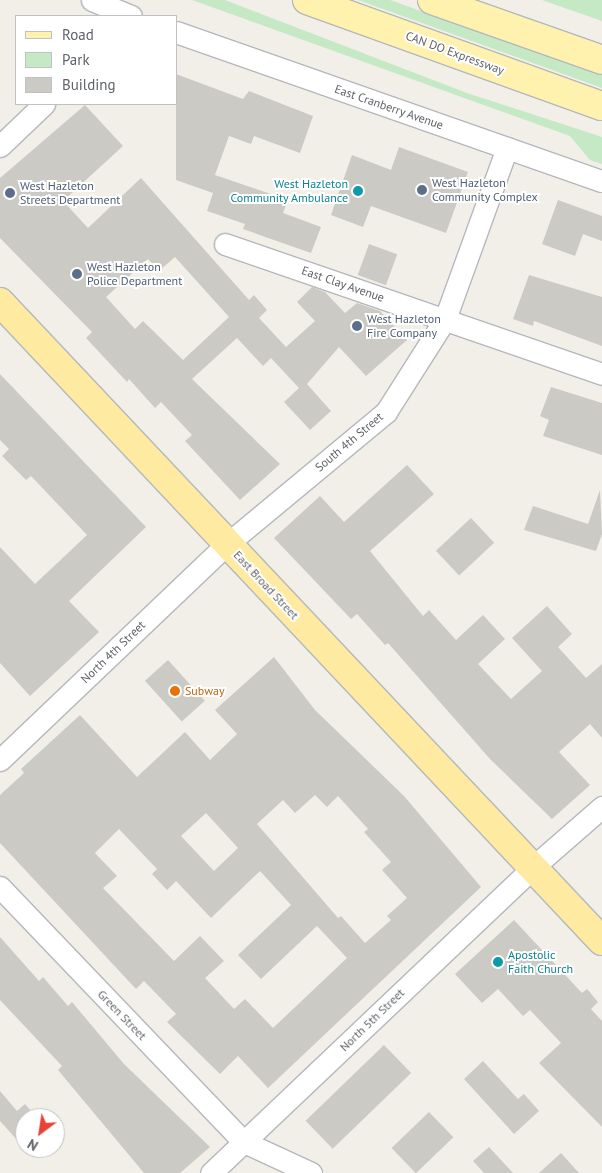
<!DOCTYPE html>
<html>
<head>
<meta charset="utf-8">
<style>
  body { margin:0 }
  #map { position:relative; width:602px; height:1173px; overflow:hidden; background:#f1efe8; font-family:"PT Sans",sans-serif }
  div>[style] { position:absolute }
  .green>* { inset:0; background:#c5e8c5 }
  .building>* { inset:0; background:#cccac5; transform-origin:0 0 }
  .roads { filter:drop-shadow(1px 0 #b5b8bc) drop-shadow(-1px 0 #b5b8bc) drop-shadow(0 1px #b5b8bc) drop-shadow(0 -1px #b5b8bc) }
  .minor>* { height:21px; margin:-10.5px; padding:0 10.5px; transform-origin:10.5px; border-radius:10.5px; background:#fff }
  .primary>* { height:28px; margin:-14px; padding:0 14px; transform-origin:14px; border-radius:14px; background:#fff2af }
  .trunk>* { height:28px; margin:-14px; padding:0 14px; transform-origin:14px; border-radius:14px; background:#feeaa1 }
  .dots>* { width:14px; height:14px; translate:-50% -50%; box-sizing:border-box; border:2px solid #fff; border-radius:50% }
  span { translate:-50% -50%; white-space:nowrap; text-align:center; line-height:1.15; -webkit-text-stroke:4px #fff; paint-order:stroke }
  .street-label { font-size:12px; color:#5f6368 }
  .service-label { font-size:12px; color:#4e5e75 }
  .left { translate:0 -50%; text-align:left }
  .culture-label { font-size:12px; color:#0d838f }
  .right { translate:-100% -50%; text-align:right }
  .food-label { font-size:12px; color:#c56008 }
  .legend { position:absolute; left:15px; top:15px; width:162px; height:90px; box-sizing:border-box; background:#fff; border:1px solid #bfc1c3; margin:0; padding:6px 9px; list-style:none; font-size:15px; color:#5f6368 }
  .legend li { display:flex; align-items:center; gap:10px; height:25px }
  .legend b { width:25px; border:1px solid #bfc1c3 }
  .north { position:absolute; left:15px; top:1108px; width:50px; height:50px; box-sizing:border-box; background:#fff; border:1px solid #bfc1c3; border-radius:50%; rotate:211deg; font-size:14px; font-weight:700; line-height:20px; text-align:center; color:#5f6368 }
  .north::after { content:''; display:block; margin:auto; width:18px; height:22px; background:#ea4335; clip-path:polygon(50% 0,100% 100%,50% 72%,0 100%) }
</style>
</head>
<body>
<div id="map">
  <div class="green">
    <i style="clip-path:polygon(192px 0,225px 0,467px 93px,602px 137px,602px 164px,590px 160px,570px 136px)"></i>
    <i style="clip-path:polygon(358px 0,390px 0,602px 75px,602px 88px)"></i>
    <i style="clip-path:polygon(542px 0,602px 0,602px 21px)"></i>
  </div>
  <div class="building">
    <i style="clip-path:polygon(176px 74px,243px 99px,249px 91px,313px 116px,300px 153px,254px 136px,251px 144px,229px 136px,215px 175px,288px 200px,283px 213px,321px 227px,311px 253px,243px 229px,245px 224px,207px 211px,213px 193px,176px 180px)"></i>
    <i style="clip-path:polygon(evenodd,85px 105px,123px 146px,63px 201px,88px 228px,141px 178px,249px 300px,254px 295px,267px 310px,259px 318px,286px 347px,315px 321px,297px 302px,312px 287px,325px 292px,345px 313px,357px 303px,380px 311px,407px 340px,366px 376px,339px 347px,307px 384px,331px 411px,310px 430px,284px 402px,299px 388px,271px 358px,263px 366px,237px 338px,192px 379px,280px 464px,240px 500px,185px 441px,192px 435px,161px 402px,155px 408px,129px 379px,127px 382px,86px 338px,92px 332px,0 238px,0 178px,85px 105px,175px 257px,229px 317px,183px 360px,143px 321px,135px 329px,106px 297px,148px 259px,159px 271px,175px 257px)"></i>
    <i style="clip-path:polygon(399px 147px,468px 172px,446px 233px,371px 206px,363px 227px,331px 215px,352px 155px,391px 170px)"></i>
    <i style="clip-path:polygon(558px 200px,602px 216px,602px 241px,583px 234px,575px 256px,542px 244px)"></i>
    <i style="left:369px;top:244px;width:30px;height:33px;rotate:20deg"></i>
    <i style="clip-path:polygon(529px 275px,602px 297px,602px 346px,534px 321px,533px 326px,513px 319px)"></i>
    <i style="clip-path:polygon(0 374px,146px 527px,69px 601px,99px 632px,30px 696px,0 663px,0 547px,35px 584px,87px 535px,31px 476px,26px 480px,2px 456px,9px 449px,0 440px)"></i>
    <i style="clip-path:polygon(551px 387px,602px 403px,602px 455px,543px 436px,549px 420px,540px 416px)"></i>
    <i style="clip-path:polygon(407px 465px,434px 494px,370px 551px,423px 616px,429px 610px,456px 640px,483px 615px,505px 639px,478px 664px,511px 699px,542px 671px,512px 638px,547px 606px,572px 634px,558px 647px,586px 678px,602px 664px,602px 738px,590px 724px,559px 752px,590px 785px,552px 819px,490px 759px,388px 643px,385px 645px,357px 614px,351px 619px,274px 538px,320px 496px,344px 522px)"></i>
    <i style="clip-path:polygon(600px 490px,602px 534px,596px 551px,524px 530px,533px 506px,588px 524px)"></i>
    <i style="left:471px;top:518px;width:34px;height:48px;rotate:47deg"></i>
    <i style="clip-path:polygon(evenodd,274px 657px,315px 710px,404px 796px,481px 887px,268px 1088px,238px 1056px,220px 1074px,167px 1022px,176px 1014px,144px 981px,136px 989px,0 843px,0 795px,24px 773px,21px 769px,80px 715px,137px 777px,185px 732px,210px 760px,237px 734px,215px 710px,274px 657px,315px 795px,327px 807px,338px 796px,368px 829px,364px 832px,391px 862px,382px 870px,407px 898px,387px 916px,391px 920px,365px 943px,341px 916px,338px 918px,257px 824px,283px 800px,295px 813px,315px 795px,274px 657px,206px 813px,238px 848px,214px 871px,181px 836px,206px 813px,274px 657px,119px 829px,157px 869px,152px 874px,167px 890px,176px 881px,211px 918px,260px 871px,291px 905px,238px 955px,261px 979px,317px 926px,347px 958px,273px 1028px,245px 999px,234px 1009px,205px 978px,224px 961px,200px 936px,174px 961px,103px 888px,117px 876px,95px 853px,119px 829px)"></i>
    <i style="left:168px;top:660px;width:55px;height:31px;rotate:48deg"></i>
    <i style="clip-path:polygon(514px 920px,582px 993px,587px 989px,598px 1002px,591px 1009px,602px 1021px,602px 1127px,539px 1063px,561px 1043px,530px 1010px,523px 1016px,498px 989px,482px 1003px,455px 974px)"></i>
    <i style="clip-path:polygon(0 937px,39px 981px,43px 977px,68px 1006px,72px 1002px,124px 1064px,210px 1147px,180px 1173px,144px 1173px,58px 1070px,62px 1066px,0 1000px)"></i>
    <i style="left:384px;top:1045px;width:39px;height:109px;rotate:46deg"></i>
    <i style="clip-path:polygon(483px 1061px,518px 1099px,524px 1094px,539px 1111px,514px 1134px,464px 1079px)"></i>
    <i style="clip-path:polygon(0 1091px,17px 1111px,25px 1104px,37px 1118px,25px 1118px,25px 1148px,30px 1148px,27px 1151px,0 1121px)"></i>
    <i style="left:429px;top:1112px;width:35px;height:52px;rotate:46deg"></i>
    <i style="clip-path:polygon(489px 1147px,513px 1173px,484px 1173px,473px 1161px)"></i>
    <i style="clip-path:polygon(561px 1153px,579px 1173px,539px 1173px)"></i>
  </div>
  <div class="roads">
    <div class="minor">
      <i style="left:92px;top:0;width:42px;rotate:22.3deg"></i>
      <i style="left:176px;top:32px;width:451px;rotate:19.3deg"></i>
      <i style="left:0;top:146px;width:61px;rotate:-43.7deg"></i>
      <i style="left:225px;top:244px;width:399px;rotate:19deg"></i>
      <i style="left:0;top:760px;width:313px;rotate:-43.6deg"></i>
      <i style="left:227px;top:544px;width:207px;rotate:-39.7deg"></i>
      <i style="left:386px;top:412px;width:110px;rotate:-57.6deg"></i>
      <i style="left:445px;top:319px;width:182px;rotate:-70.1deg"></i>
      <i style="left:0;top:887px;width:353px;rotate:46.3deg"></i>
      <i style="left:244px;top:1142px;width:74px;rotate:24.8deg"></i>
      <i style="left:211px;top:1173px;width:443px;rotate:-43.5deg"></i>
      <i style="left:532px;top:868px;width:93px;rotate:-41.1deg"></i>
    </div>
    <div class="primary">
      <i style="left:307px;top:0;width:313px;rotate:19.8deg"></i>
      <i style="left:432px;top:0;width:180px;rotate:19.4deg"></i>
    </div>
    <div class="trunk">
      <i style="left:0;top:302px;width:878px;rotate:46.71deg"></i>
    </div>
  </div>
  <div class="dots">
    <i style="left:422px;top:190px;background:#5c6f8a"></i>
    <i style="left:358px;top:191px;background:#0f9aa8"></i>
    <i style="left:10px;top:193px;background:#5c6f8a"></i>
    <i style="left:77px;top:274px;background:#5c6f8a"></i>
    <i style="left:357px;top:326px;background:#5c6f8a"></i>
    <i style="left:175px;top:691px;background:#e8710a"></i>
    <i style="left:498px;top:962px;background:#0f9aa8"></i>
  </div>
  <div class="street-label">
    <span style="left:455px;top:53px;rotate:20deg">CAN DO Expressway</span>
    <span style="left:389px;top:107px;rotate:19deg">East Cranberry Avenue</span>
    <span style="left:343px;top:284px;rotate:19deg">East Clay Avenue</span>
    <span style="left:349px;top:442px;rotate:-40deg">South 4th Street</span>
    <span style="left:266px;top:585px;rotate:47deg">East Broad Street</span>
    <span style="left:113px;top:652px;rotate:-44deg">North 4th Street</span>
    <span style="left:122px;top:1015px;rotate:46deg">Green Street</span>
    <span style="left:372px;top:1020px;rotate:-44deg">North 5th Street</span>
  </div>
  <div class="service-label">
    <span class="left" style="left:432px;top:190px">West Hazleton<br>Community Complex</span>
    <span class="left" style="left:20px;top:193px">West Hazleton<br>Streets Department</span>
    <span class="left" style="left:87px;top:274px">West Hazleton<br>Police Department</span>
    <span class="left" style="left:367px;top:326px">West Hazleton<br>Fire Company</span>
  </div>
  <div class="culture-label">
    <span class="right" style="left:348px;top:191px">West Hazleton<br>Community Ambulance</span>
    <span class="left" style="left:508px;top:962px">Apostolic<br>Faith Church</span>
  </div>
  <div class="food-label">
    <span class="left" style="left:185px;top:691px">Subway</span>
  </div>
  <ul class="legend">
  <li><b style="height:6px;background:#fff2af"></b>Road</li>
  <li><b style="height:14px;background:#c5e8c5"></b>Park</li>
  <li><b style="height:14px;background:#cccac5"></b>Building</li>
  </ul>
  <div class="north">N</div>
</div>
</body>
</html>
